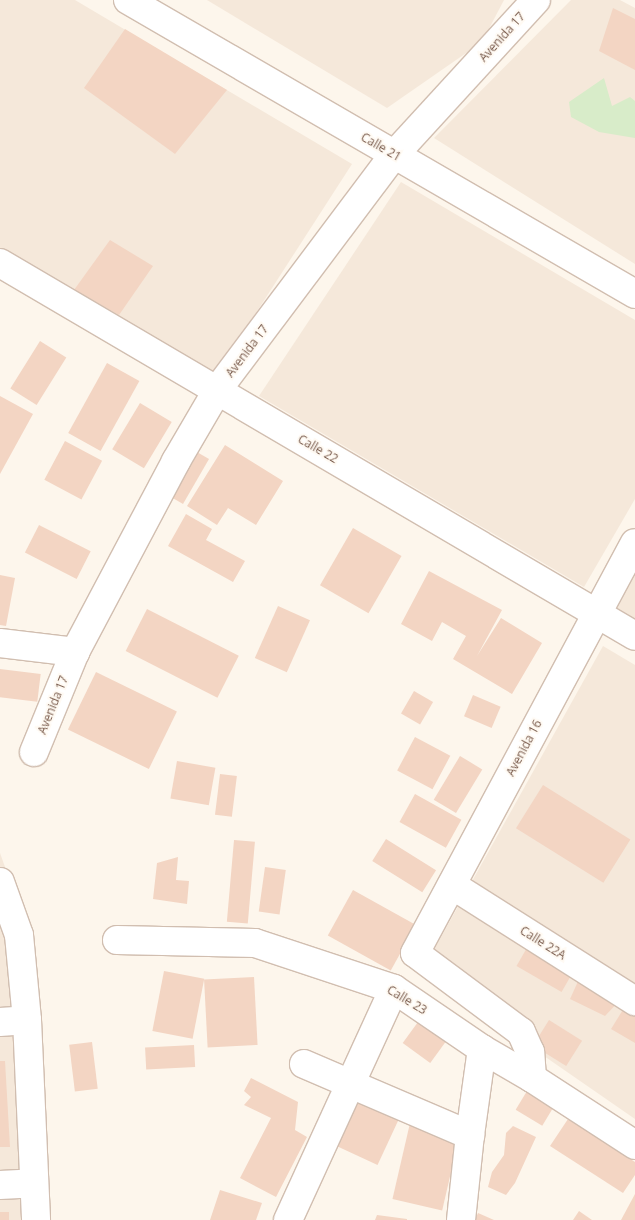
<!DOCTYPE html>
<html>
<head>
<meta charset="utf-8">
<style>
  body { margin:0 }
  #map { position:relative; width:635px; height:1220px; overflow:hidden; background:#fdf6ec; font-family:"Open Sans",sans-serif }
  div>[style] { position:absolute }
  .residential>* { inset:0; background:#f5e8da }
  .green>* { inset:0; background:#d8ecc9 }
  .building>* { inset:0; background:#f3d5c3; transform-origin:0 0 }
  .roads { filter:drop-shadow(1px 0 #d1beb0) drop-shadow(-1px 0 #d1beb0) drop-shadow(0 1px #d1beb0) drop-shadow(0 -1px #d1beb0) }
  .minor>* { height:28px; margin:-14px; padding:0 14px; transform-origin:14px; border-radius:14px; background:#fff }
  span { translate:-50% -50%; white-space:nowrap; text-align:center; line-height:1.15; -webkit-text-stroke:4px #fffaf3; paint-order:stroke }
  .street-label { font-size:12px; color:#7a5c4d }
</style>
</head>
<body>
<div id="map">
  <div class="residential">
    <i style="clip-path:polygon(0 0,75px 0,352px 164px,214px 378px,0 253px)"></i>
    <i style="clip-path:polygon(207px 0,504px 0,482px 42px,387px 108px)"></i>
    <i style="clip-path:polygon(571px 0,620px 0,635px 8px,635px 264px,434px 138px)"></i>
    <i style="clip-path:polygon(401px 182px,635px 320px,635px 499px,584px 587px,259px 396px)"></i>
    <i style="clip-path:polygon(635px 575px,635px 628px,613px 615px)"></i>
    <i style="clip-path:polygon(603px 646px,635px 665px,635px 1119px,531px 1047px,426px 964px)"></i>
    <i style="clip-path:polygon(0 853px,14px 892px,45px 1220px,0 1220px)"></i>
  </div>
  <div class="green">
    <i style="clip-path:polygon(604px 78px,612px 106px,630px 97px,635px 101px,635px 138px,599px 132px,571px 117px,569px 102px)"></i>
  </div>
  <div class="building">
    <i style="clip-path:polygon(613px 8px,635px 19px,635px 70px,599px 51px)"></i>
    <i style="clip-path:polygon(125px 29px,227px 90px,175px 154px,84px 88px)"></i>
    <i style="clip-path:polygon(110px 240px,153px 266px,119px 315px,74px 290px)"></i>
    <i style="left:40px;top:341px;width:31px;height:56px;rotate:32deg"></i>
    <i style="left:107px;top:363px;width:37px;height:80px;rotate:29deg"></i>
    <i style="clip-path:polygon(0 396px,33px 414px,0 474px)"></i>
    <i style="left:140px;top:403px;width:37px;height:54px;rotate:31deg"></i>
    <i style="left:65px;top:441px;width:42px;height:44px;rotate:28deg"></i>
    <i style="clip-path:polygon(183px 444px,209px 459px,183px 504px,171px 497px)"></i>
    <i style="clip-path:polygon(225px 445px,283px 481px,256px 525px,228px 508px,217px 525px,187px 506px)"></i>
    <i style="clip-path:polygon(186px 514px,212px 529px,206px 540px,245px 561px,233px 582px,168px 546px)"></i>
    <i style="left:39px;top:525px;width:58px;height:31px;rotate:27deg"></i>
    <i style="left:353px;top:528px;width:56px;height:66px;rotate:30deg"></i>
    <i style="clip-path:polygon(429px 571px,502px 610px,477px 656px,501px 618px,542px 643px,512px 694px,453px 659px,466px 636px,442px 622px,432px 641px,401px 624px)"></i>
    <i style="clip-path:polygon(0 575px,15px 578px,6px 626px,0 625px)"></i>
    <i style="left:278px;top:606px;width:35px;height:57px;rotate:24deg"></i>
    <i style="left:147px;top:609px;width:103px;height:47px;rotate:27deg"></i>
    <i style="left:0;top:669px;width:41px;height:28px;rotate:7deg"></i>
    <i style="left:96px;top:672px;width:90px;height:64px;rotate:26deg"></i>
    <i style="left:414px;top:691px;width:22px;height:26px;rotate:30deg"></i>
    <i style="left:473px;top:695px;width:30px;height:23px;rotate:23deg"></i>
    <i style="left:415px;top:737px;width:40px;height:38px;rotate:28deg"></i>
    <i style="left:460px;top:756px;width:26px;height:51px;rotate:31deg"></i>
    <i style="left:177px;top:761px;width:39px;height:38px;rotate:10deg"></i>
    <i style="left:220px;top:774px;width:17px;height:41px;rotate:7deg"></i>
    <i style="left:543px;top:785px;width:103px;height:51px;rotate:32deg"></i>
    <i style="left:415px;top:794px;width:53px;height:32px;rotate:29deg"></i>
    <i style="left:386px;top:839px;width:59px;height:26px;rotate:32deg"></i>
    <i style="left:234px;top:840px;width:21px;height:82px;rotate:5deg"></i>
    <i style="clip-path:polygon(178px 857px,176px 880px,189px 881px,187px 904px,153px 899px,157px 863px)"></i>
    <i style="left:265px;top:867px;width:21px;height:45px;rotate:8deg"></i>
    <i style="left:353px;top:890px;width:72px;height:52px;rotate:29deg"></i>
    <i style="left:528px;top:946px;width:52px;height:23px;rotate:30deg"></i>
    <i style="left:164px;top:971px;width:41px;height:61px;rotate:11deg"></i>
    <i style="left:254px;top:977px;width:68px;height:50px;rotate:87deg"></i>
    <i style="clip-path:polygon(580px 977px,622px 998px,605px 1016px,570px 999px)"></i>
    <i style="clip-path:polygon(624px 1008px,635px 1014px,635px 1043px,611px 1029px)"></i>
    <i style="left:549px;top:1020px;width:39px;height:30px;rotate:32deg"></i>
    <i style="left:418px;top:1022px;width:34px;height:26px;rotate:36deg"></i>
    <i style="left:92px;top:1042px;width:47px;height:23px;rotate:83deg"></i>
    <i style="left:194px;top:1045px;width:22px;height:49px;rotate:87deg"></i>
    <i style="clip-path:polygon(0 1061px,5px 1061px,10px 1147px,0 1147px)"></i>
    <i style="clip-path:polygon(251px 1078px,298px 1102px,295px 1130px,307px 1137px,276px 1197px,240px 1178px,271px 1118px,244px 1105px,251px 1097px,244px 1091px)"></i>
    <i style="left:527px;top:1091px;width:31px;height:22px;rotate:31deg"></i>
    <i style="left:363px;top:1092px;width:44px;height:60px;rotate:25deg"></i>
    <i style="clip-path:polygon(568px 1119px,635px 1162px,635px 1175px,623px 1193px,550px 1146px)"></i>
    <i style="left:410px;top:1123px;width:51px;height:78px;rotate:13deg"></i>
    <i style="clip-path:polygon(513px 1126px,536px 1137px,515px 1183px,506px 1195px,488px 1187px,492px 1172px,504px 1155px,506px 1133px)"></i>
    <i style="clip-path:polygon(220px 1190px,262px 1203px,256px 1220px,210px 1220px)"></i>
    <i style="clip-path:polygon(635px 1194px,635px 1220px,621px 1220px)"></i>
    <i style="clip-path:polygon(579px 1211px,592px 1220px,573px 1220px)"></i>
    <i style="left:0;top:1212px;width:9px;height:8px"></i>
    <i style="clip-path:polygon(478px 1213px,494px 1220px,475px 1220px)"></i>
    <i style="clip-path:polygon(377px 1215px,407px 1219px,407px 1220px,375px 1220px)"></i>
  </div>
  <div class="roads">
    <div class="minor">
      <i style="left:128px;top:0;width:586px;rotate:30.11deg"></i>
      <i style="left:0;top:263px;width:736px;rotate:30.43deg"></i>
      <i style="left:0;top:643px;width:76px;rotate:6.8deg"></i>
      <i style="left:34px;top:752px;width:108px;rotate:-67.7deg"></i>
      <i style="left:75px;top:652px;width:216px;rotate:-62.1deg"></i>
      <i style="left:176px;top:461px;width:83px;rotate:-59.7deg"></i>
      <i style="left:218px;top:389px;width:293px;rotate:-53.1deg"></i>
      <i style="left:394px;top:155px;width:210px;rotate:-47.5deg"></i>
      <i style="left:0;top:882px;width:56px;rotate:70.3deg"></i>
      <i style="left:19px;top:935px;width:85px;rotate:84.6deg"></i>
      <i style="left:27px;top:1020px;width:200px;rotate:87.4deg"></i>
      <i style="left:452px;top:885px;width:217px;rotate:32.4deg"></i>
      <i style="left:117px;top:940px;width:138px;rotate:1.2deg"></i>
      <i style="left:255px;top:943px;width:146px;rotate:18.3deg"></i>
      <i style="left:394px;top:989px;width:107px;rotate:34.3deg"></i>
      <i style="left:482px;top:1049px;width:58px;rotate:30.1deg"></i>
      <i style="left:532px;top:1078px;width:123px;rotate:33deg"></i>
      <i style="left:0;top:1022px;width:27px;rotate:-4deg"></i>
      <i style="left:304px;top:1064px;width:181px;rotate:23.2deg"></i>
      <i style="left:532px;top:1078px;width:26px;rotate:-94deg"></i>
      <i style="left:530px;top:1052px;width:22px;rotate:-114deg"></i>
      <i style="left:521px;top:1032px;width:132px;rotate:-143.3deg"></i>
      <i style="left:415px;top:953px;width:465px;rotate:-61.8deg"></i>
      <i style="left:0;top:1185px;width:34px;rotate:-3deg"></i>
      <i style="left:288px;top:1220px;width:254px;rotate:-65.4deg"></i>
      <i style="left:461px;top:1220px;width:85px;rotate:-84deg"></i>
      <i style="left:470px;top:1135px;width:87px;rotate:-82.1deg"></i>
    </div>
  </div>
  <div class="street-label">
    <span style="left:502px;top:37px;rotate:-48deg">Avenida 17</span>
    <span style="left:381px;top:147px;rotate:30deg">Calle 21</span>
    <span style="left:247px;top:351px;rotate:-53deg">Avenida 17</span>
    <span style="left:318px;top:449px;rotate:30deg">Calle 22</span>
    <span style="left:53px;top:705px;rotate:-68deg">Avenida 17</span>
    <span style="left:524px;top:748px;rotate:-62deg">Avenida 16</span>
    <span style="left:543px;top:943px;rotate:32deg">Calle 22A</span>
    <span style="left:407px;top:1000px;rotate:31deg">Calle 23</span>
  </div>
</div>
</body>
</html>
